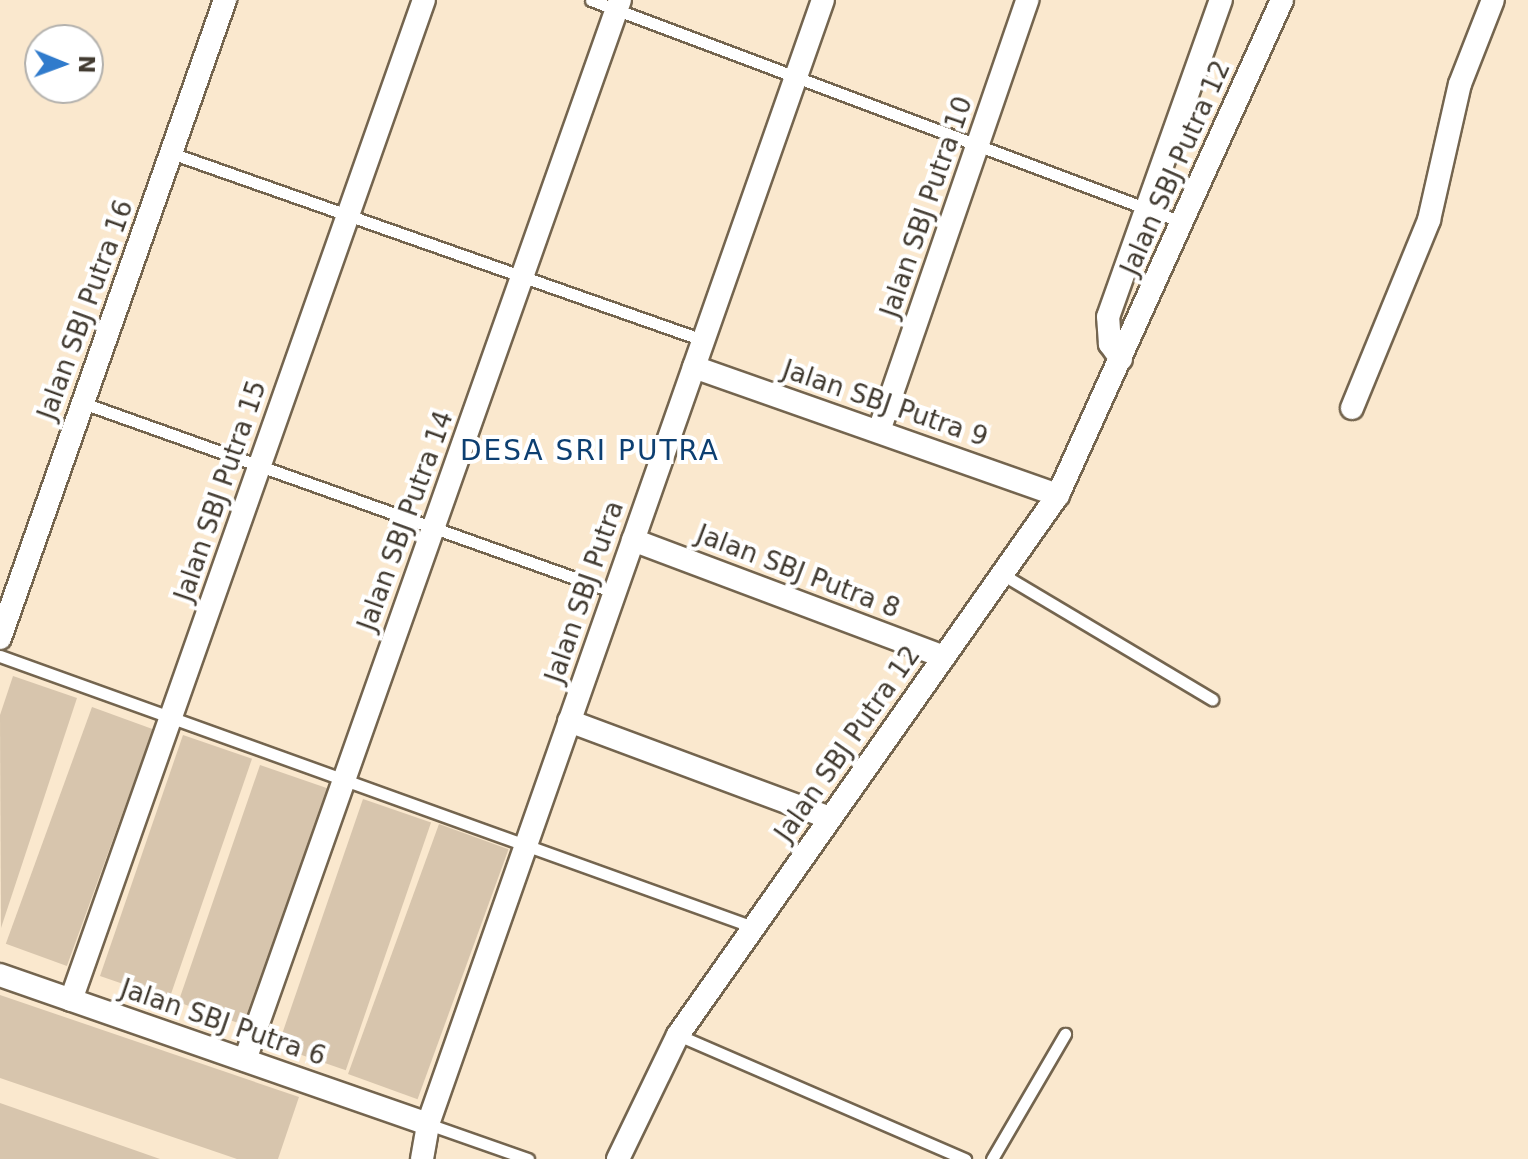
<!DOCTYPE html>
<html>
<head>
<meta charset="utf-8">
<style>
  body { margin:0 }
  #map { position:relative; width:1528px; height:1159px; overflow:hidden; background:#fae8ce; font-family:"DejaVu Sans",sans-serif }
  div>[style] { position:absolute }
  .building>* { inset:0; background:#d7c5ad; transform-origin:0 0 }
  .roads { filter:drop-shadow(2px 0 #74654f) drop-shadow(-2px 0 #74654f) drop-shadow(0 2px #74654f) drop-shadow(0 -2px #74654f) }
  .service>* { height:11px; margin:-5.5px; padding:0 5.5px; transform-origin:5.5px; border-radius:5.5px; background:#fff }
  .minor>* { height:22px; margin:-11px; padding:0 11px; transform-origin:11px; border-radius:11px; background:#fff }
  span { translate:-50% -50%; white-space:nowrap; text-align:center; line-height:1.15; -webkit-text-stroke:8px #fff; paint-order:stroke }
  .street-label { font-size:26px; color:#423b31 }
  .neighbourhood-label { font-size:28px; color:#0d3f71; letter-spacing:2px }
  .north { position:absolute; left:24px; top:24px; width:80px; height:80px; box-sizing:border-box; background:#fff; border:2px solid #b3b1ad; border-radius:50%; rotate:91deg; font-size:22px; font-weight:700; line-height:32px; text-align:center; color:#423b31 }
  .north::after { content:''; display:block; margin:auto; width:28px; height:36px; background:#307bcc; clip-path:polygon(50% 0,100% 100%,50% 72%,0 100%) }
</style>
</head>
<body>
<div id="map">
  <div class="building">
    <i style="clip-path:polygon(13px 676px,77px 698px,1px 928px,0 715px)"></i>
    <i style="left:92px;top:707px;width:65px;height:252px;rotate:20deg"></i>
    <i style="left:183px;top:735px;width:73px;height:255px;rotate:19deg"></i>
    <i style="left:260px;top:765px;width:72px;height:251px;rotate:19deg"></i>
    <i style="left:363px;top:799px;width:72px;height:262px;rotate:19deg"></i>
    <i style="left:439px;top:824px;width:74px;height:266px;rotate:20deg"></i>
    <i style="clip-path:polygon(0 995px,299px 1097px,278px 1159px,237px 1159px,0 1078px)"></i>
    <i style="clip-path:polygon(0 1103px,160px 1159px,0 1159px)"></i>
  </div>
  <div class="roads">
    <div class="service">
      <i style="left:591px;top:0;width:631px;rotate:20.59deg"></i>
      <i style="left:171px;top:153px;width:564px;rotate:19.37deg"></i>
      <i style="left:83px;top:403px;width:564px;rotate:19.59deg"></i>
      <i style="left:1007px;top:577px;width:239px;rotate:30.8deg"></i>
      <i style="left:0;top:656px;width:800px;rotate:19.79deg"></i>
      <i style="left:678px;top:1035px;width:313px;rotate:23.4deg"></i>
      <i style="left:428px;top:1124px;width:106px;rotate:19.3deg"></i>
      <i style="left:992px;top:1159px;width:145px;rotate:-59.7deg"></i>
    </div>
    <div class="minor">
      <i style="left:1121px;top:359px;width:19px;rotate:-126deg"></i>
      <i style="left:1110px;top:344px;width:27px;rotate:-94deg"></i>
      <i style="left:1108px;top:317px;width:337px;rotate:-70.4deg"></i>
      <i style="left:694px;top:367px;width:386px;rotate:19.4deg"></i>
      <i style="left:1352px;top:408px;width:203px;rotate:-67.7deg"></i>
      <i style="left:1429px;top:220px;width:139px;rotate:-77.2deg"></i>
      <i style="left:1460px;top:84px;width:90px;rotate:-68.6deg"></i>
      <i style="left:879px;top:431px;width:456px;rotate:-71deg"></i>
      <i style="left:633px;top:540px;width:332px;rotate:20.6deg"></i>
      <i style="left:0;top:638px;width:677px;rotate:-70.57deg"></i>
      <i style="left:569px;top:721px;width:278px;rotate:20.4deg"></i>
      <i style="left:0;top:975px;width:453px;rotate:19.2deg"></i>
      <i style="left:71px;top:1000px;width:1060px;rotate:-70.56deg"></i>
      <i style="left:245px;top:1060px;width:1124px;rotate:-70.52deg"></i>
      <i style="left:422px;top:1159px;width:36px;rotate:-80deg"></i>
      <i style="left:428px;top:1124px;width:1191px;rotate:-70.64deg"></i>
      <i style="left:618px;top:1159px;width:138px;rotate:-64.2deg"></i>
      <i style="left:678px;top:1035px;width:660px;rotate:-54.87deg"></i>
      <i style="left:1058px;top:495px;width:543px;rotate:-65.65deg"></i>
    </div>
  </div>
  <div class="street-label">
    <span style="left:1176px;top:168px;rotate:-66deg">Jalan SBJ Putra 12</span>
    <span style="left:927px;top:207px;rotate:-71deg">Jalan SBJ Putra 10</span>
    <span style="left:86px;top:310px;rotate:-70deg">Jalan SBJ Putra 16</span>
    <span style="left:885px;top:404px;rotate:19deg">Jalan SBJ Putra 9</span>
    <span style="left:221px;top:491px;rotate:-71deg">Jalan SBJ Putra 15</span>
    <span style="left:406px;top:521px;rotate:-70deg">Jalan SBJ Putra 14</span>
    <span style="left:798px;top:572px;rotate:21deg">Jalan SBJ Putra 8</span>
    <span style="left:585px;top:592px;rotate:-71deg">Jalan SBJ Putra</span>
    <span style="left:848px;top:744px;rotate:-55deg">Jalan SBJ Putra 12</span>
    <span style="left:223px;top:1023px;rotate:19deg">Jalan SBJ Putra 6</span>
  </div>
  <div class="neighbourhood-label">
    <span style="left:590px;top:451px">DESA SRI PUTRA</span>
  </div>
  <div class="north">N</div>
</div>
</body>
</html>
